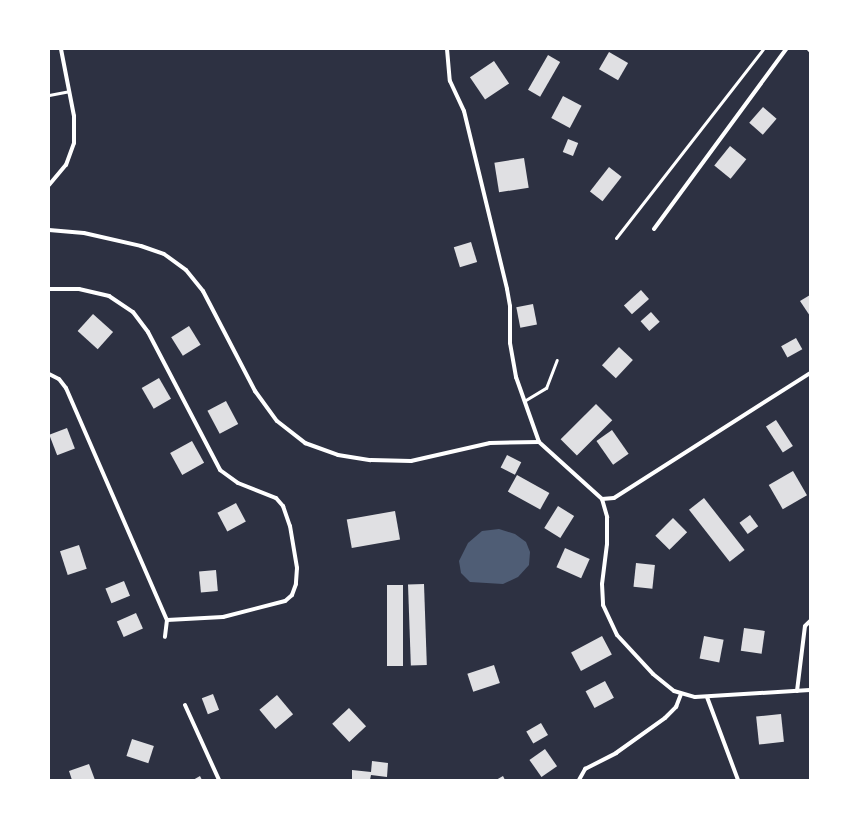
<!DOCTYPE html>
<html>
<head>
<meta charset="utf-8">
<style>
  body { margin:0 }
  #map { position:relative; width:859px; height:829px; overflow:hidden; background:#2d3142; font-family:Mulish,sans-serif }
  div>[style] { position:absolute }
  .water>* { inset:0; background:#4f5d75 }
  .building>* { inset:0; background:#e0e0e3; transform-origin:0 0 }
  .service>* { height:3px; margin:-1.5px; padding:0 1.5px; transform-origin:1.5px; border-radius:1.5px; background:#fff }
  .minor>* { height:4px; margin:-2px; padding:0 2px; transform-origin:2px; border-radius:2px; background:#fff }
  span { translate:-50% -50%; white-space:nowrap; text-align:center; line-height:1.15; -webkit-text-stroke:3.5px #fff; paint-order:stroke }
  .frame { position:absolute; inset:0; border:50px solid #fff; pointer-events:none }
</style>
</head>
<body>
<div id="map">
  <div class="water">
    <i style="clip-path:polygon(499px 529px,515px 534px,526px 542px,530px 552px,529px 565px,518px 577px,503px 584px,470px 582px,461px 573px,459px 561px,468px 543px,482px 531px)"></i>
  </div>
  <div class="building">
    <i style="left:609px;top:52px;width:22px;height:20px;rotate:30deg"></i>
    <i style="left:548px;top:55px;width:14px;height:40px;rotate:30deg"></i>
    <i style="left:494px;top:61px;width:27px;height:29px;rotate:56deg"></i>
    <i style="left:563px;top:96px;width:21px;height:25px;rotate:28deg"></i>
    <i style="left:763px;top:107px;width:18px;height:21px;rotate:41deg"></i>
    <i style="left:568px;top:139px;width:11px;height:14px;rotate:22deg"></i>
    <i style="left:730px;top:146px;width:21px;height:25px;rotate:39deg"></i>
    <i style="left:524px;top:158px;width:30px;height:30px;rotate:81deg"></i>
    <i style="left:609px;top:167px;width:16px;height:31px;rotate:38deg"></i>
    <i style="left:471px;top:242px;width:21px;height:18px;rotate:73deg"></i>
    <i style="left:641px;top:290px;width:12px;height:23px;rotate:48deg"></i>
    <i style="clip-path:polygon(810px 295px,810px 316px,800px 301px)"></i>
    <i style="left:533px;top:304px;width:21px;height:17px;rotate:79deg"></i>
    <i style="left:651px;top:312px;width:13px;height:14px;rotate:48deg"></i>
    <i style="left:93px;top:314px;width:27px;height:23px;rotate:42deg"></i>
    <i style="left:189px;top:326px;width:22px;height:21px;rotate:58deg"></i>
    <i style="left:796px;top:338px;width:13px;height:17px;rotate:61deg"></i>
    <i style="left:619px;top:347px;width:19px;height:25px;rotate:43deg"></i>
    <i style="left:159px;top:378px;width:24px;height:20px;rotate:60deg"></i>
    <i style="left:226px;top:401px;width:26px;height:21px;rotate:62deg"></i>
    <i style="left:596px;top:404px;width:23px;height:50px;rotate:45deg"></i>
    <i style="left:776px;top:420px;width:31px;height:12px;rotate:57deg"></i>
    <i style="left:67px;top:428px;width:22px;height:19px;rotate:69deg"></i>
    <i style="left:612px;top:430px;width:29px;height:19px;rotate:55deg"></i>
    <i style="left:192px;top:441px;width:25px;height:25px;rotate:61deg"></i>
    <i style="left:507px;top:455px;width:16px;height:14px;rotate:27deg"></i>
    <i style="left:793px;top:471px;width:28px;height:28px;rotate:60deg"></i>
    <i style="left:517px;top:475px;width:37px;height:19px;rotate:29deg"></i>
    <i style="left:704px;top:498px;width:66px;height:19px;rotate:52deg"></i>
    <i style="left:236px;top:503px;width:21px;height:21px;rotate:62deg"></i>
    <i style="left:558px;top:506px;width:19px;height:26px;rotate:32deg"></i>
    <i style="left:395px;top:511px;width:29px;height:49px;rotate:80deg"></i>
    <i style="left:750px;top:515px;width:14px;height:13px;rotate:54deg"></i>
    <i style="left:673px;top:518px;width:20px;height:25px;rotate:45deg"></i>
    <i style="left:79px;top:545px;width:25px;height:20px;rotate:72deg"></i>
    <i style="left:565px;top:548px;width:27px;height:21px;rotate:24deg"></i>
    <i style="left:636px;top:563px;width:19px;height:24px;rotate:6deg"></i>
    <i style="left:216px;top:570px;width:21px;height:17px;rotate:85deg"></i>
    <i style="left:124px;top:581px;width:16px;height:20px;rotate:68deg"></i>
    <i style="left:424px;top:584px;width:81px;height:16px;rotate:88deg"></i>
    <i style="left:387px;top:585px;width:16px;height:81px"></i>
    <i style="left:136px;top:613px;width:17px;height:21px;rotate:66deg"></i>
    <i style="left:744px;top:628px;width:21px;height:23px;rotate:8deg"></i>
    <i style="left:602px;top:636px;width:21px;height:35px;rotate:62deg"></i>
    <i style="left:704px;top:636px;width:20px;height:23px;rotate:11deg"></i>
    <i style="left:494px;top:665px;width:19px;height:28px;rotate:72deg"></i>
    <i style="left:605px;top:681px;width:19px;height:22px;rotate:62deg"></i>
    <i style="left:213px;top:694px;width:17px;height:12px;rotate:69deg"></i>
    <i style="left:277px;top:695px;width:25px;height:23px;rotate:50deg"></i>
    <i style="left:349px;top:708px;width:25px;height:23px;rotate:47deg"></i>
    <i style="left:781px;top:714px;width:28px;height:25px;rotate:84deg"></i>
    <i style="left:541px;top:723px;width:14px;height:17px;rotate:60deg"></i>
    <i style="left:132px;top:739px;width:23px;height:18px;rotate:18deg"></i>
    <i style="left:545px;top:749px;width:21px;height:19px;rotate:55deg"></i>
    <i style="clip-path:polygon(372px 761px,388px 763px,387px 777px,371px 775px,370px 780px,352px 780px,352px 770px,371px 772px)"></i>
    <i style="clip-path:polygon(89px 764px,95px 780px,72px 780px,69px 771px)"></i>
    <i style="clip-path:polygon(200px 776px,202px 780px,193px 780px)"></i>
    <i style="clip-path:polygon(503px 776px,505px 780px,496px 780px)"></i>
  </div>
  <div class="service">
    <i style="left:808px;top:49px;width:3px;rotate:45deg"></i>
    <i style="left:49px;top:95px;width:20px;rotate:-11deg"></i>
    <i style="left:616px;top:238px;width:239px;rotate:-52.1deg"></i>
    <i style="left:524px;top:401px;width:26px;rotate:-31deg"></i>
    <i style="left:546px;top:388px;width:30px;rotate:-69deg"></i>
  </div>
  <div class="minor">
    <i style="left:447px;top:49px;width:32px;rotate:85deg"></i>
    <i style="left:450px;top:81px;width:33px;rotate:65deg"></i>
    <i style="left:464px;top:111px;width:183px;rotate:76.4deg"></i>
    <i style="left:507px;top:289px;width:17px;rotate:80deg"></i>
    <i style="left:510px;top:306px;width:37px;rotate:90deg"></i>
    <i style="left:510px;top:343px;width:35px;rotate:80deg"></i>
    <i style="left:516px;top:377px;width:69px;rotate:70.5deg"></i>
    <i style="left:49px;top:185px;width:26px;rotate:-50deg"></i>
    <i style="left:66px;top:165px;width:23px;rotate:-70deg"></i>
    <i style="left:74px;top:143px;width:27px;rotate:-90deg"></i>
    <i style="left:74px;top:116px;width:68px;rotate:-101deg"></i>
    <i style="left:654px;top:229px;width:223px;rotate:-53.7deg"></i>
    <i style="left:49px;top:230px;width:35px;rotate:5deg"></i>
    <i style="left:84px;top:233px;width:58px;rotate:12.8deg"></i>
    <i style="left:141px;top:246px;width:24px;rotate:19deg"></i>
    <i style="left:164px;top:254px;width:27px;rotate:36deg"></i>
    <i style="left:186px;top:270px;width:27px;rotate:51deg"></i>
    <i style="left:203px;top:291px;width:113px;rotate:62.5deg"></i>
    <i style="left:255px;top:391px;width:37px;rotate:54deg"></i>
    <i style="left:277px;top:421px;width:36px;rotate:38deg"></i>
    <i style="left:305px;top:443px;width:35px;rotate:20deg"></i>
    <i style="left:338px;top:455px;width:33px;rotate:9deg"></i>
    <i style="left:371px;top:460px;width:40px;rotate:1.4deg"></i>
    <i style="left:411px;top:461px;width:81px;rotate:-12.8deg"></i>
    <i style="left:490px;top:443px;width:49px;rotate:-1.2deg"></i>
    <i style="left:539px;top:442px;width:85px;rotate:42.1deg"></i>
    <i style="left:602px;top:499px;width:19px;rotate:74deg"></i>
    <i style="left:607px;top:517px;width:27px;rotate:90deg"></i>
    <i style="left:607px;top:544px;width:40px;rotate:97.1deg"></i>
    <i style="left:602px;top:584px;width:21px;rotate:87deg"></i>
    <i style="left:603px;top:605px;width:33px;rotate:65deg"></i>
    <i style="left:617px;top:635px;width:53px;rotate:47.3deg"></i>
    <i style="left:653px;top:674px;width:27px;rotate:39deg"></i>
    <i style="left:674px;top:691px;width:22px;rotate:16deg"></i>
    <i style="left:695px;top:697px;width:115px;rotate:-3.5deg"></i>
    <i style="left:49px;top:289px;width:30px"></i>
    <i style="left:79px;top:289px;width:31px;rotate:13deg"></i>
    <i style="left:109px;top:296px;width:29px;rotate:34deg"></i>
    <i style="left:133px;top:312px;width:25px;rotate:53deg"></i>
    <i style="left:148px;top:332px;width:156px;rotate:62.4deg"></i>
    <i style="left:220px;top:470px;width:22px;rotate:36deg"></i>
    <i style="left:238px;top:483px;width:41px;rotate:21.5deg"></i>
    <i style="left:276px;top:498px;width:11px;rotate:49deg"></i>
    <i style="left:283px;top:506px;width:21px;rotate:71deg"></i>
    <i style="left:290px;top:526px;width:43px;rotate:80.5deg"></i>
    <i style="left:297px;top:568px;width:16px;rotate:94deg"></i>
    <i style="left:296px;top:584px;width:12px;rotate:110deg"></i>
    <i style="left:292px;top:595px;width:9px;rotate:139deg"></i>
    <i style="left:285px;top:601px;width:64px;rotate:165.5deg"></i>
    <i style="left:223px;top:617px;width:56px;rotate:176.9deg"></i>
    <i style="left:49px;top:374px;width:11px;rotate:27deg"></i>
    <i style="left:59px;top:379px;width:11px;rotate:52deg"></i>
    <i style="left:66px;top:388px;width:253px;rotate:66.5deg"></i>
    <i style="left:167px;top:620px;width:17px;rotate:97deg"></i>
    <i style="left:602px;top:499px;width:12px;rotate:-5deg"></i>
    <i style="left:614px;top:498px;width:232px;rotate:-32.5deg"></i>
    <i style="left:797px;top:691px;width:65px;rotate:-83deg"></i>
    <i style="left:805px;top:626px;width:7px;rotate:-45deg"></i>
    <i style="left:707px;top:697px;width:89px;rotate:69.5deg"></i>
    <i style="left:185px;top:705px;width:82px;rotate:65.6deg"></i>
    <i style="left:579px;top:780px;width:13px;rotate:-61deg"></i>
    <i style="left:585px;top:769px;width:35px;rotate:-27deg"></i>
    <i style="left:616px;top:753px;width:60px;rotate:-35.5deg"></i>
    <i style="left:665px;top:718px;width:16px;rotate:-45deg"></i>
    <i style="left:676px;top:707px;width:14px;rotate:-69deg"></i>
  </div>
  <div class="frame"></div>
</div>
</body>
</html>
